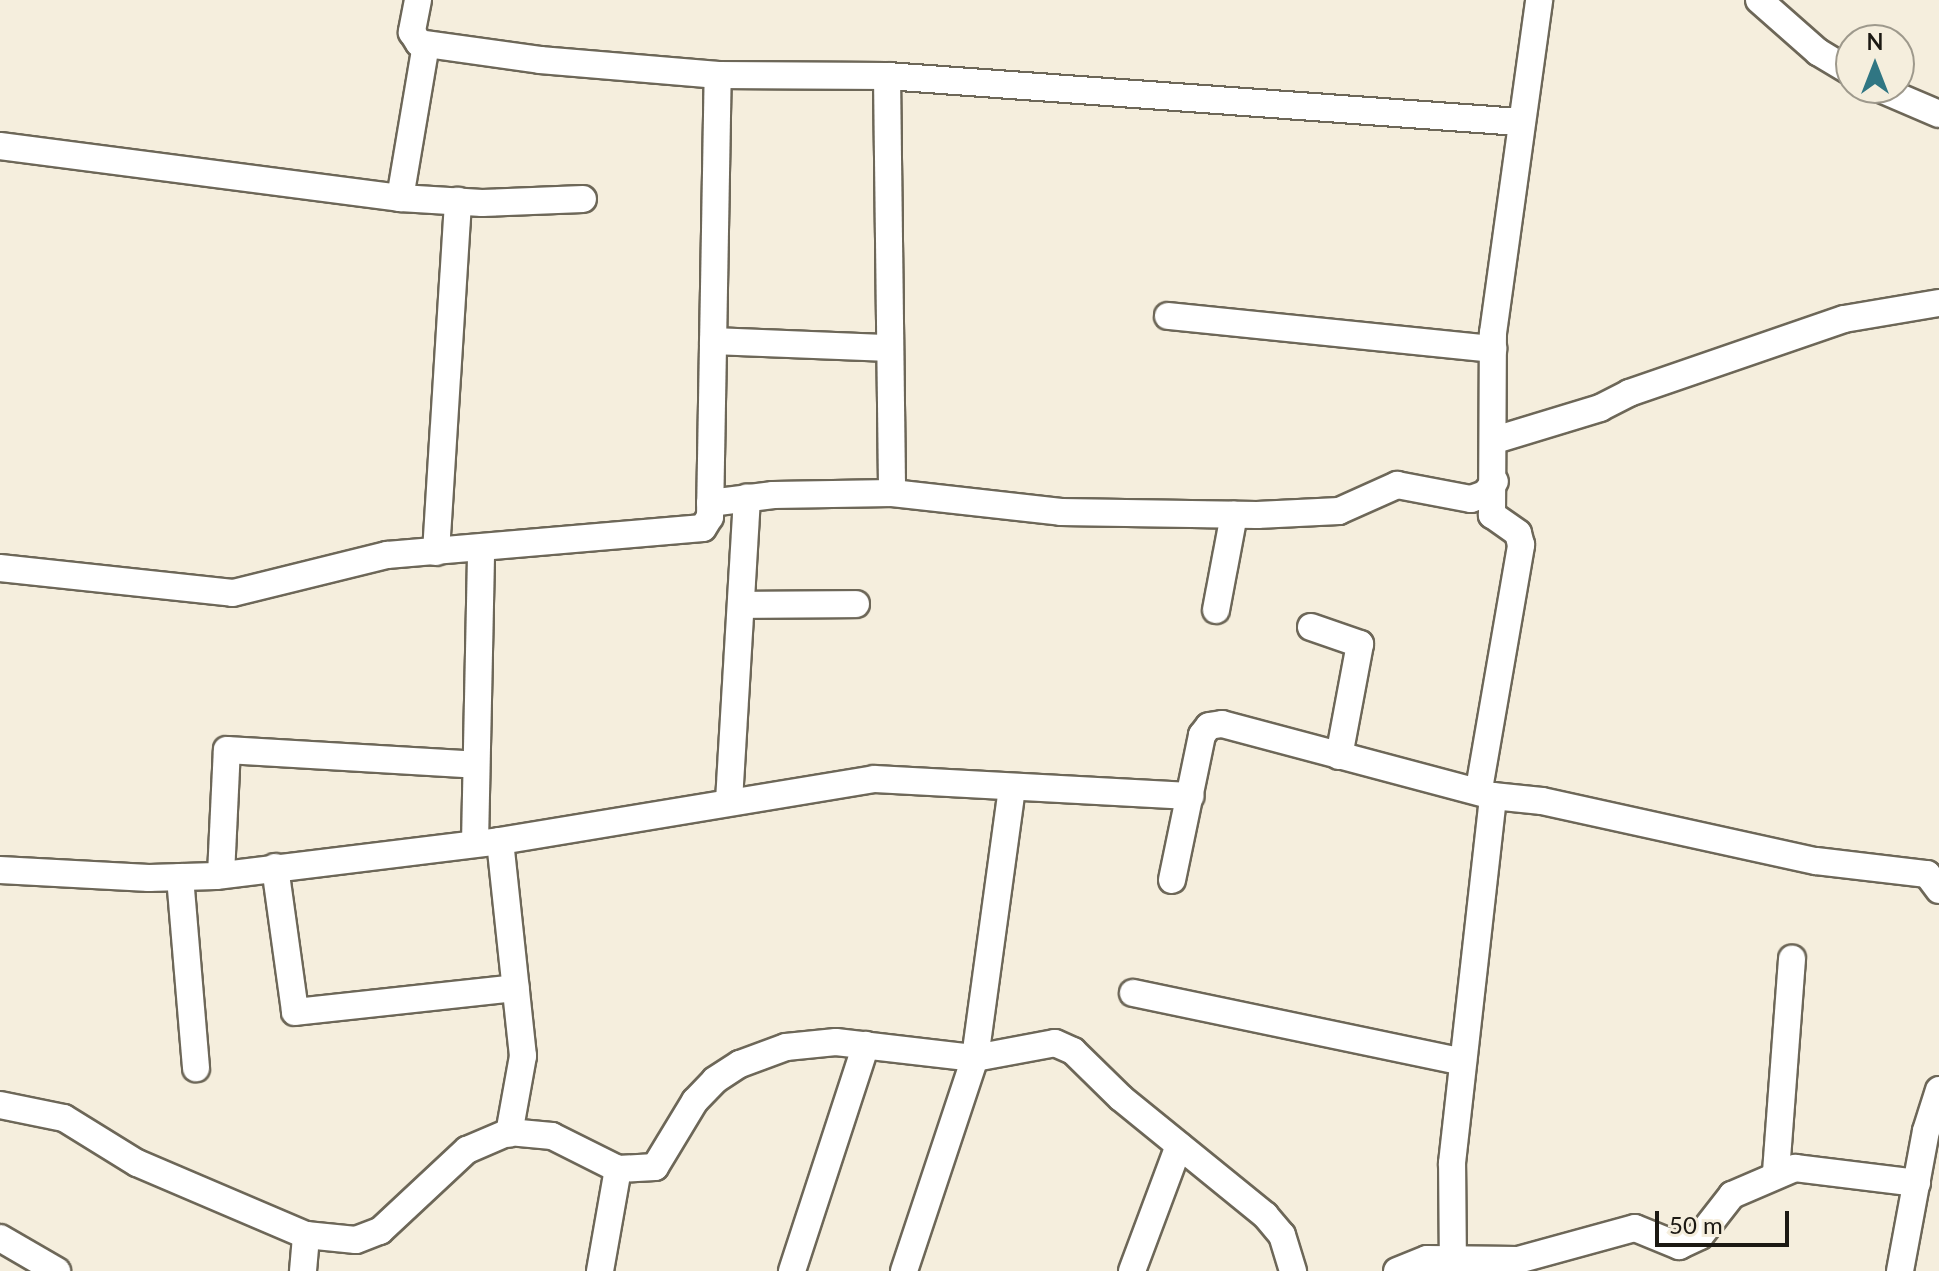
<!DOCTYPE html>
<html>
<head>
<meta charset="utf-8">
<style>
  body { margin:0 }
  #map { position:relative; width:1939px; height:1271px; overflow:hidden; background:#f5eedd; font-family:Lato,sans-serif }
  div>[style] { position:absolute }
  .roads { filter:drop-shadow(2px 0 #6d6758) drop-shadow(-2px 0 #6d6758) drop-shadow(0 2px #6d6758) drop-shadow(0 -2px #6d6758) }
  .minor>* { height:26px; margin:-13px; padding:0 13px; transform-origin:13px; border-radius:13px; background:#fff }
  span { translate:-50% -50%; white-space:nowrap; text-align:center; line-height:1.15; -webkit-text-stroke:8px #f5eedd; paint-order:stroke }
  .north { position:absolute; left:1835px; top:24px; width:80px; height:80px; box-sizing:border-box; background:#f5eedd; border:2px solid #9e998c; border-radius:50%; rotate:0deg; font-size:22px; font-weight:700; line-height:32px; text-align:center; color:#1c1913 }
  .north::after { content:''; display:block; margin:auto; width:28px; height:36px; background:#307683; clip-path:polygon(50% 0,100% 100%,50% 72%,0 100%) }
  .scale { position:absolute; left:1655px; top:1211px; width:134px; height:36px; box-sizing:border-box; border:4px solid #1c1913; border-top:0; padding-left:10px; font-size:24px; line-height:28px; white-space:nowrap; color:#1c1913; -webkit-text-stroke:6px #f5eedd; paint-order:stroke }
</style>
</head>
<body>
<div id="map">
  <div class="roads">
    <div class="minor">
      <i style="left:418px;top:0;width:33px;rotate:101deg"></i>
      <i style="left:412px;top:32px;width:13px;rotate:58deg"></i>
      <i style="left:419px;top:43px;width:122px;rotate:8deg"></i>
      <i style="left:540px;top:60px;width:179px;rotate:4.8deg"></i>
      <i style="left:718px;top:75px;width:169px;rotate:0.3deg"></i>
      <i style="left:887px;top:76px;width:635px;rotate:4.16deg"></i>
      <i style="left:1759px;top:0;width:79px;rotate:41.4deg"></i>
      <i style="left:1818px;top:52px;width:39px;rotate:31deg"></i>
      <i style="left:887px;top:76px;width:417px;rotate:89.3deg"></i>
      <i style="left:1878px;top:88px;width:66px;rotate:23.1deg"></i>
      <i style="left:0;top:146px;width:403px;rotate:7.4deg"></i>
      <i style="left:400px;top:198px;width:82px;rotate:3.5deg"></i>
      <i style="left:482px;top:203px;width:101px;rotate:-2.3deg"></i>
      <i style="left:400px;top:198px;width:155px;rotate:-80.4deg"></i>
      <i style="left:1168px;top:316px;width:327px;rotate:5.8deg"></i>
      <i style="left:713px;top:341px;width:177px;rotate:2.3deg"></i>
      <i style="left:1495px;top:440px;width:110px;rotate:-16.9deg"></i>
      <i style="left:1600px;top:408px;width:33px;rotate:-27deg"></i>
      <i style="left:1629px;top:393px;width:227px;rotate:-19deg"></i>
      <i style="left:1844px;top:319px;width:96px;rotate:-9.6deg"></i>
      <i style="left:710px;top:503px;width:64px;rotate:-7.2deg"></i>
      <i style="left:773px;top:495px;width:119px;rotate:-1deg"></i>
      <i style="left:892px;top:493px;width:170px;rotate:6.4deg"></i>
      <i style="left:1061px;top:512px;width:196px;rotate:0.9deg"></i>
      <i style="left:1257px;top:515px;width:82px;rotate:-2.8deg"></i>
      <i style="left:1339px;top:511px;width:64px;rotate:-24.1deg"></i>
      <i style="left:1397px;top:485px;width:75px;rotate:10.7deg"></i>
      <i style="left:1471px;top:499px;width:15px;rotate:-20deg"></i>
      <i style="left:1485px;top:494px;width:16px;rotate:-52deg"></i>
      <i style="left:436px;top:552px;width:352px;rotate:-86.4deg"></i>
      <i style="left:0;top:568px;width:234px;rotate:6.1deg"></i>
      <i style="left:233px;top:593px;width:159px;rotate:-13.9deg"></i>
      <i style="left:387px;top:555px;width:317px;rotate:-4.9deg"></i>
      <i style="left:703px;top:528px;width:13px;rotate:-58deg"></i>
      <i style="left:710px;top:517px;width:442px;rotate:-89deg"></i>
      <i style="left:741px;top:605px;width:115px;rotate:-0.5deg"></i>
      <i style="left:1216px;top:610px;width:97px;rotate:-79.3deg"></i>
      <i style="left:1311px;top:627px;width:52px;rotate:19.1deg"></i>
      <i style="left:1360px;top:644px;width:114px;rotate:100.6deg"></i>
      <i style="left:1479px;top:789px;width:248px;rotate:-80.2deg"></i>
      <i style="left:1521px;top:545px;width:12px;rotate:-104deg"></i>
      <i style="left:1518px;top:533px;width:32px;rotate:-145deg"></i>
      <i style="left:1492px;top:515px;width:182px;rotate:-89.7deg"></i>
      <i style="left:1493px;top:333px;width:336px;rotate:-82.1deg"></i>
      <i style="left:729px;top:801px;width:304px;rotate:-86.6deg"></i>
      <i style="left:500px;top:841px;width:216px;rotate:83.9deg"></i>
      <i style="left:523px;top:1056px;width:79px;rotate:100.2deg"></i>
      <i style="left:475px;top:843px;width:293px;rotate:-88.8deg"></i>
      <i style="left:275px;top:867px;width:146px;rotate:82.1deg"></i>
      <i style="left:295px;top:1012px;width:222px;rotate:-6.2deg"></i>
      <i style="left:0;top:870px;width:149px;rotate:3.1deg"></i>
      <i style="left:149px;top:878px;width:67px;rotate:-1.7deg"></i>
      <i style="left:216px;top:876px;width:286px;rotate:-7deg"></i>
      <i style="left:500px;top:841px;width:379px;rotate:-9.4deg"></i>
      <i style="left:874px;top:779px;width:317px;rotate:3.1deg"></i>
      <i style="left:221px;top:875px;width:125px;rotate:-87.3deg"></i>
      <i style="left:227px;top:750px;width:249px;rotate:3.4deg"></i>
      <i style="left:180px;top:877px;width:192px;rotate:85.2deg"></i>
      <i style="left:1172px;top:880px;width:148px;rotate:-78.3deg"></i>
      <i style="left:1202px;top:735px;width:11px;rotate:-52deg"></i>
      <i style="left:1209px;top:726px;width:13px;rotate:-9deg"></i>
      <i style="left:1222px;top:724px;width:280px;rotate:14.9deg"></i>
      <i style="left:1493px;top:796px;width:49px;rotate:5.8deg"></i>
      <i style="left:1542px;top:801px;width:280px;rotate:12.4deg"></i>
      <i style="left:1816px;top:861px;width:112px;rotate:6.7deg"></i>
      <i style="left:1927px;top:874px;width:20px;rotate:53deg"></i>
      <i style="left:1133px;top:993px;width:337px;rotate:11.8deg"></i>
      <i style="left:0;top:1105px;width:65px;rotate:11.5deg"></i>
      <i style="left:64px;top:1118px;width:86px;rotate:31.7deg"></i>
      <i style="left:137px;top:1163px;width:184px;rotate:23.1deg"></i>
      <i style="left:306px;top:1235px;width:50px;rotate:5.7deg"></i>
      <i style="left:356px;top:1240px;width:26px;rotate:-21deg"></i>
      <i style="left:380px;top:1231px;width:119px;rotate:-43deg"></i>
      <i style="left:467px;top:1150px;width:46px;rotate:-23.2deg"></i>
      <i style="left:509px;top:1132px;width:43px;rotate:5.3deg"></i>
      <i style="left:552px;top:1136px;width:74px;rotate:26.6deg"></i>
      <i style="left:618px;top:1169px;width:37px;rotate:-3deg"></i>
      <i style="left:655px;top:1167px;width:77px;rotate:-58.8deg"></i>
      <i style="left:695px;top:1101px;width:29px;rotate:-46deg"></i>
      <i style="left:715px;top:1080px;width:30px;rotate:-33deg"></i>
      <i style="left:740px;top:1064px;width:49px;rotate:-20.3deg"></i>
      <i style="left:786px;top:1047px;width:50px;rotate:-5.7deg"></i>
      <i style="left:836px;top:1042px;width:140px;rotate:6.6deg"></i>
      <i style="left:975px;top:1058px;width:81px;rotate:-10.6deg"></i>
      <i style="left:1055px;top:1043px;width:20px;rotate:24deg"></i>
      <i style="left:1073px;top:1051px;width:67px;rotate:44.4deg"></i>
      <i style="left:1121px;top:1098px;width:186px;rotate:39.1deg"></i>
      <i style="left:1265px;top:1215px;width:26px;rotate:50deg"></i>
      <i style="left:1282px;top:1235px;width:38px;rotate:73deg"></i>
      <i style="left:1776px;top:1172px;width:214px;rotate:-85.7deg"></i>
      <i style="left:0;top:1238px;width:66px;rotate:30.1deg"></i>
      <i style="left:303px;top:1271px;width:36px;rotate:-85deg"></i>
      <i style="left:600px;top:1271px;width:104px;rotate:-80deg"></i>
      <i style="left:792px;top:1271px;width:238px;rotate:-71.9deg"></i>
      <i style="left:904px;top:1271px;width:225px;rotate:-71.6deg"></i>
      <i style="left:975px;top:1058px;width:273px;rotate:-82.2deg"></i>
      <i style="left:1132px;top:1271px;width:134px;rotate:-69.5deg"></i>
      <i style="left:1397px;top:1271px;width:32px;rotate:-22deg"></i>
      <i style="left:1427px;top:1259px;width:91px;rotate:0.6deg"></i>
      <i style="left:1518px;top:1260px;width:121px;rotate:-15.3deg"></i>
      <i style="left:1635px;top:1228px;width:48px;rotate:22.2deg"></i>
      <i style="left:1679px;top:1246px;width:23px;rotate:-25deg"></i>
      <i style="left:1700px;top:1236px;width:52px;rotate:-52deg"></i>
      <i style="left:1732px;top:1195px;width:69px;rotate:-23.2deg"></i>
      <i style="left:1795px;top:1168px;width:123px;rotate:7deg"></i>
      <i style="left:1453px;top:1271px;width:108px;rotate:-90.5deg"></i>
      <i style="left:1452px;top:1163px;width:369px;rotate:-83.6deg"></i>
      <i style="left:1900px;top:1271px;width:142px;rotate:-79.5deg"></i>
      <i style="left:1926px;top:1131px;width:43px;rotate:-72.4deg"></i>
    </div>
  </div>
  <div class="north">N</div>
  <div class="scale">50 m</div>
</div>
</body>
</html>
